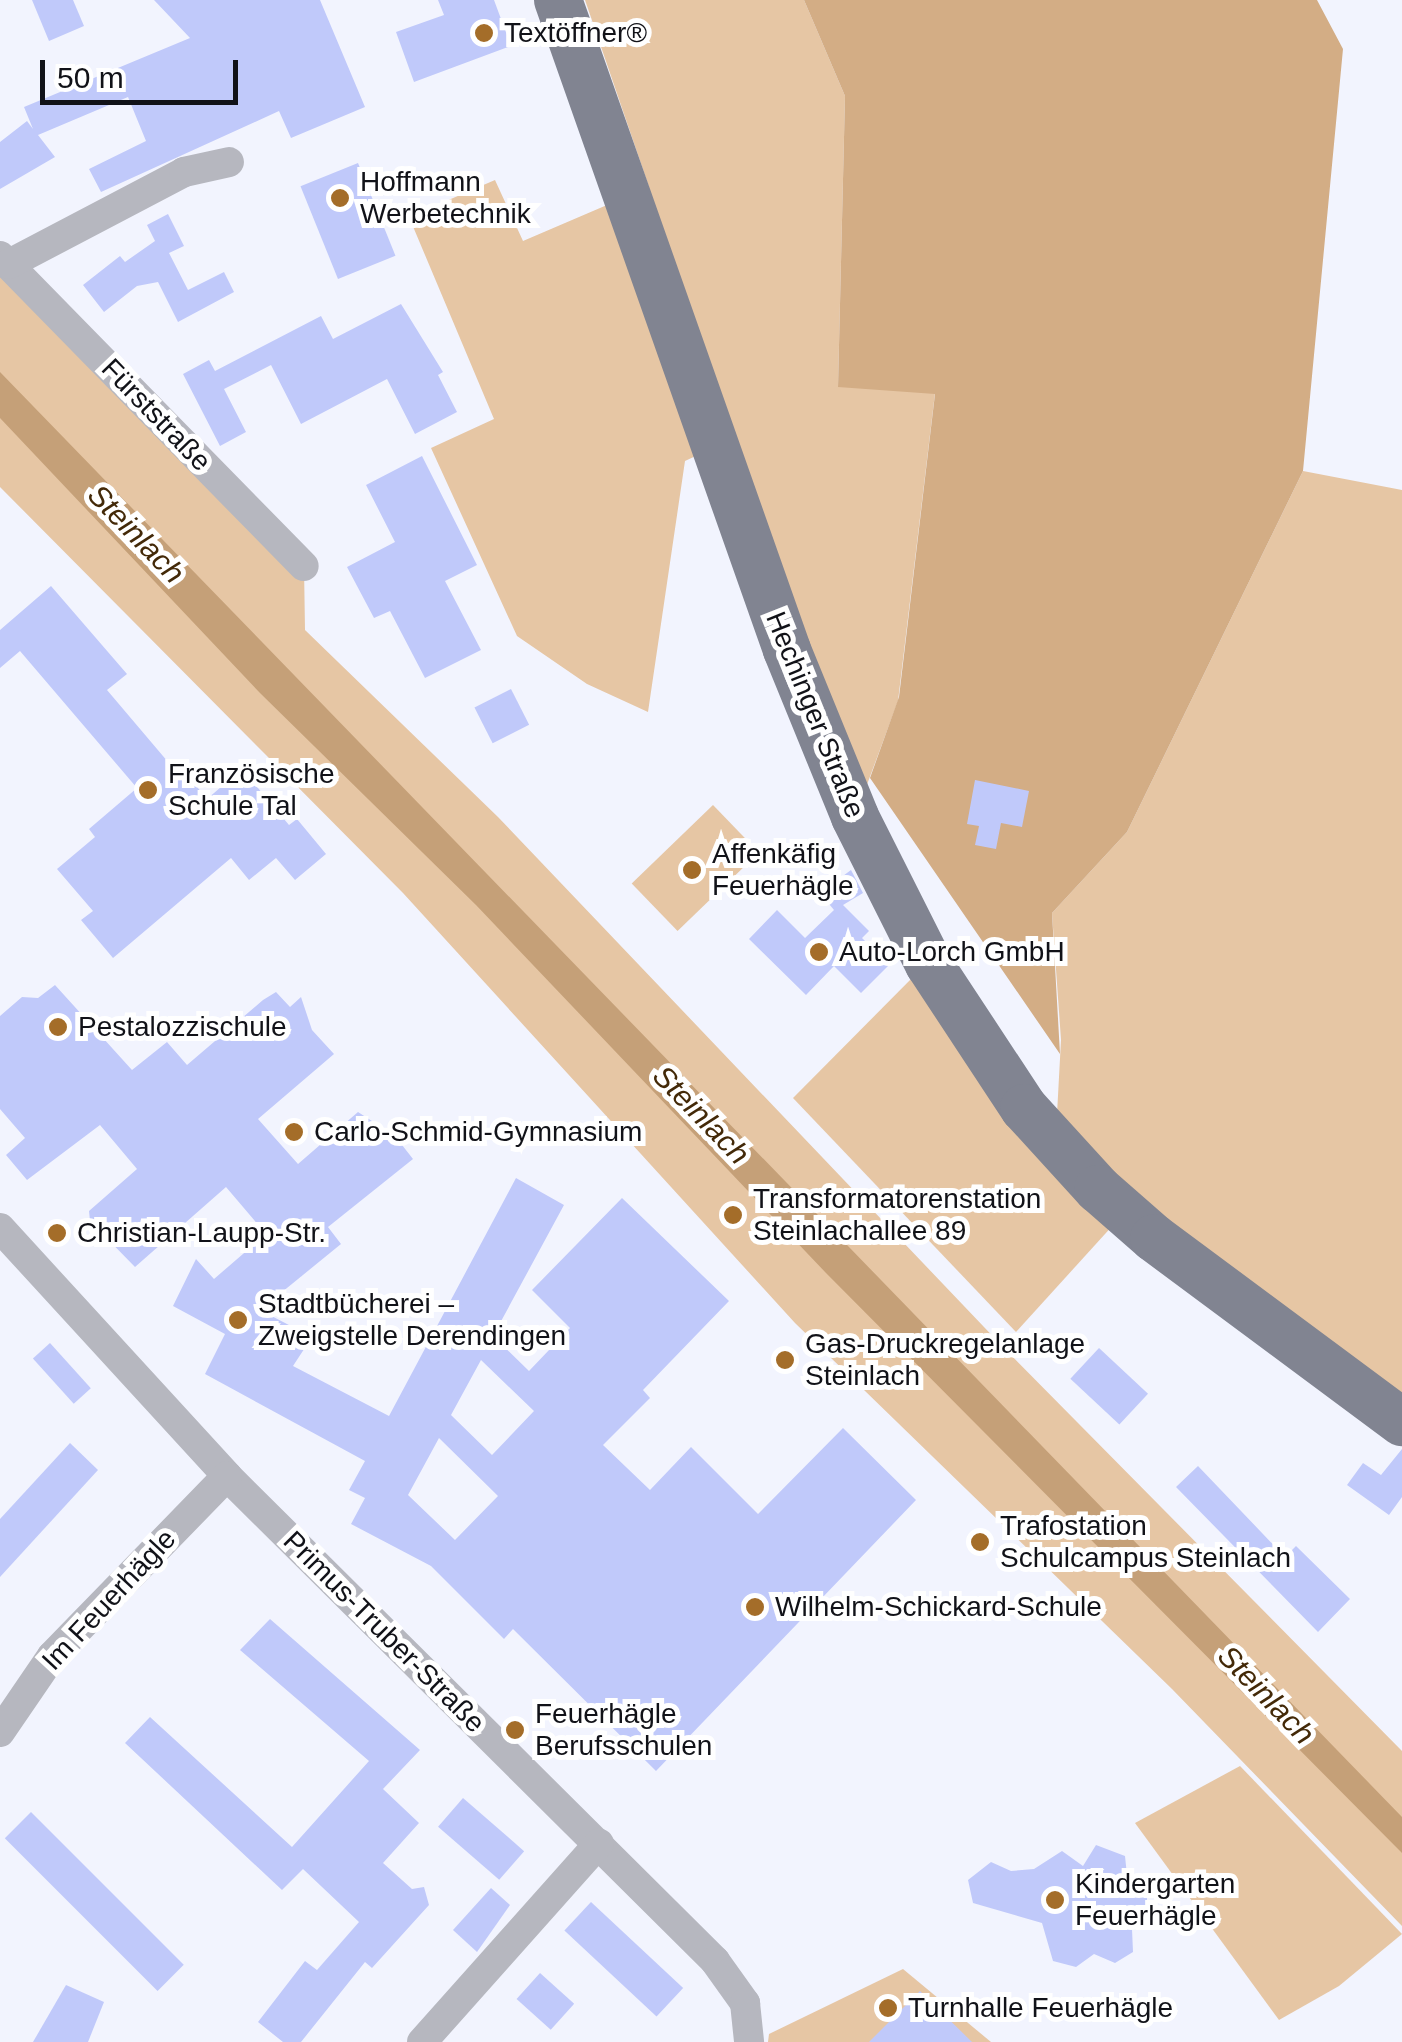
<!DOCTYPE html>
<html>
<head>
<meta charset="utf-8">
<style>
  body { margin:0 }
  #map { position:relative; width:1402px; height:2042px; overflow:hidden; background:#f2f4fe; font-family:Helvetica,sans-serif }
  div>[style] { position:absolute }
  .green>* { inset:0; background:#e6c6a4; transform-origin:0 0 }
  .forest>* { inset:0; background:#d3ad85 }
  .water>* { inset:0; background:#c5a078 }
  .building>* { inset:0; background:#c0c9fa; transform-origin:0 0 }
  .street>* { height:30px; margin:-15px; padding:0 15px; transform-origin:15px; border-radius:15px; background:#b6b7bf }
  .primary>* { height:48px; margin:-24px; padding:0 24px; transform-origin:24px; border-radius:24px; background:#818491 }
  .dots>* { width:28px; height:28px; translate:-50% -50%; box-sizing:border-box; border:5px solid #fff; border-radius:50% }
  span { translate:-50% -50%; white-space:nowrap; text-align:center; line-height:1.15; -webkit-text-stroke:10px #fff; paint-order:stroke }
  .poi-label { font-size:28px; color:#111218 }
  .left { translate:0 -50%; text-align:left }
  .street-label { font-size:28px; color:#111218 }
  .water-label { font-size:30px; color:#432908; font-style:italic }
  .scale { position:absolute; left:40px; top:60px; width:198px; height:45px; box-sizing:border-box; border:5px solid #111218; border-top:0; padding-left:12px; font-size:30px; line-height:35px; white-space:nowrap; color:#111218; -webkit-text-stroke:8px #fff; paint-order:stroke }
</style>
</head>
<body>
<div id="map">
  <div class="green">
    <i style="clip-path:polygon(585px 0,804px 0,845px 96px,838px 386px,935px 393px,898px 701px,855px 817px,715px 447px,685px 461px,648px 712px,587px 684px,517px 636px,431px 448px,494px 419px,409px 217px,495px 180px,523px 241px,649px 187px)"></i>
    <i style="clip-path:polygon(0 256px,304px 566px,305px 630px,498px 817px,1004px 1348px,1402px 1751px,1402px 1926px,1172px 1689px,795px 1323px,403px 893px,0 487px)"></i>
    <i style="clip-path:polygon(1303px 471px,1402px 490px,1402px 1397px,1142px 1200px,1057px 1114px,1061px 1040px,1052px 913px,1127px 832px)"></i>
    <i style="left:713px;top:805px;width:66px;height:113px;rotate:46deg"></i>
    <i style="clip-path:polygon(917px 973px,1115px 1223px,1016px 1332px,793px 1098px)"></i>
    <i style="clip-path:polygon(1240px 1766px,1402px 1934px,1339px 1986px,1279px 2020px,1135px 1823px)"></i>
    <i style="clip-path:polygon(903px 1969px,991px 2042px,768px 2042px,769px 2034px)"></i>
  </div>
  <div class="forest">
    <i style="clip-path:polygon(804px 0,1317px 0,1343px 49px,1303px 471px,1127px 832px,1052px 913px,1060px 1054px,870px 778px,899px 697px,935px 394px,838px 387px,845px 96px)"></i>
  </div>
  <div class="water">
    <i style="clip-path:polygon(0 372px,1402px 1817px,1402px 1853px,826px 1273px,476px 905px,260px 693px,0 418px)"></i>
  </div>
  <div class="building">
    <i style="clip-path:polygon(32px 0,73px 0,84px 26px,49px 41px)"></i>
    <i style="clip-path:polygon(154px 0,320px 0,365px 107px,291px 138px,279px 111px,101px 192px,89px 169px,146px 141px,128px 97px,38px 135px,55px 157px,0 189px,0 142px,27px 121px,33px 129px,24px 107px,190px 38px)"></i>
    <i style="clip-path:polygon(438px 0,494px 0,511px 46px,414px 82px,396px 32px,444px 15px)"></i>
    <i style="left:358px;top:163px;width:100px;height:62px;rotate:68deg"></i>
    <i style="clip-path:polygon(168px 214px,184px 246px,169px 253px,188px 290px,224px 272px,234px 292px,178px 322px,158px 282px,137px 286px,104px 312px,83px 285px,120px 256px,125px 262px,155px 241px,147px 225px)"></i>
    <i style="clip-path:polygon(401px 304px,443px 372px,438px 375px,457px 412px,415px 434px,387px 379px,301px 424px,271px 365px,224px 389px,246px 432px,220px 446px,183px 374px,209px 360px,215px 371px,321px 316px,333px 339px)"></i>
    <i style="clip-path:polygon(422px 456px,477px 565px,445px 581px,481px 650px,425px 678px,390px 611px,374px 618px,347px 567px,395px 542px,366px 485px)"></i>
    <i style="clip-path:polygon(51px 586px,127px 674px,107px 690px,174px 769px,179px 765px,207px 799px,242px 769px,289px 825px,297px 819px,326px 854px,295px 880px,276px 858px,249px 880px,231px 858px,113px 958px,81px 920px,93px 911px,57px 869px,95px 837px,89px 829px,137px 788px,20px 651px,0 668px,0 630px)"></i>
    <i style="left:511px;top:689px;width:40px;height:41px;rotate:63deg"></i>
    <i style="clip-path:polygon(975px 780px,1029px 791px,1022px 827px,1001px 823px,996px 849px,975px 845px,979px 826px,967px 824px)"></i>
    <i style="clip-path:polygon(851px 870px,863px 893px,843px 905px,869px 931px,862px 938px,889px 965px,861px 993px,834px 966px,806px 995px,749px 939px,777px 910px,805px 938px,834px 910px,820px 893px)"></i>
    <i style="clip-path:polygon(evenodd,55px 985px,132px 1070px,167px 1042px,187px 1065px,263px 1000px,276px 992px,290px 1007px,301px 997px,312px 1030px,334px 1054px,258px 1119px,298px 1164px,358px 1112px,395px 1136px,413px 1159px,328px 1227px,341px 1244px,260px 1310px,312px 1337px,293px 1366px,389px 1416px,516px 1178px,564px 1205px,493px 1336px,529px 1371px,570px 1328px,532px 1290px,622px 1198px,729px 1301px,643px 1390px,650px 1398px,603px 1445px,650px 1490px,691px 1447px,758px 1514px,843px 1428px,916px 1500px,656px 1771px,513px 1629px,504px 1639px,431px 1566px,351px 1524px,365px 1498px,349px 1490px,365px 1461px,205px 1374px,225px 1334px,173px 1306px,196px 1259px,214px 1279px,266px 1234px,226px 1187px,135px 1267px,90px 1221px,89px 1211px,137px 1169px,100px 1125px,27px 1180px,6px 1155px,25px 1138px,0 1109px,0 1016px,22px 997px,38px 998px,55px 985px,481px 1360px,534px 1411px,492px 1455px,451px 1415px,481px 1360px,55px 985px,439px 1438px,498px 1496px,455px 1540px,408px 1495px,439px 1438px)"></i>
    <i style="left:50px;top:1343px;width:61px;height:23px;rotate:48deg"></i>
    <i style="left:1099px;top:1348px;width:67px;height:42px;rotate:43deg"></i>
    <i style="clip-path:polygon(70px 1443px,98px 1470px,0 1577px,0 1519px)"></i>
    <i style="clip-path:polygon(1402px 1449px,1402px 1497px,1389px 1515px,1347px 1485px,1363px 1463px,1381px 1475px)"></i>
    <i style="clip-path:polygon(1198px 1466px,1285px 1557px,1296px 1546px,1350px 1599px,1318px 1632px,1176px 1487px)"></i>
    <i style="clip-path:polygon(270px 1619px,420px 1750px,383px 1789px,419px 1823px,383px 1863px,412px 1889px,424px 1887px,429px 1905px,372px 1968px,365px 1962px,301px 2042px,283px 2042px,258px 2022px,305px 1961px,317px 1970px,359px 1922px,303px 1869px,282px 1890px,125px 1743px,150px 1717px,292px 1847px,369px 1761px,240px 1650px)"></i>
    <i style="left:463px;top:1798px;width:81px;height:38px;rotate:41deg"></i>
    <i style="left:31px;top:1812px;width:216px;height:37px;rotate:45deg"></i>
    <i style="clip-path:polygon(1096px 1845px,1125px 1856px,1128px 1885px,1147px 1894px,1147px 1918px,1132px 1929px,1133px 1952px,1115px 1963px,1094px 1954px,1076px 1967px,1053px 1961px,1042px 1923px,973px 1903px,968px 1880px,991px 1862px,1011px 1871px,1034px 1869px,1062px 1851px,1083px 1866px)"></i>
    <i style="clip-path:polygon(491px 1888px,510px 1905px,477px 1952px,453px 1930px)"></i>
    <i style="left:591px;top:1902px;width:126px;height:39px;rotate:43deg"></i>
    <i style="left:540px;top:1973px;width:46px;height:35px;rotate:42deg"></i>
    <i style="clip-path:polygon(66px 1985px,104px 2002px,88px 2042px,33px 2042px)"></i>
    <i style="clip-path:polygon(920px 1991px,972px 2042px,869px 2042px)"></i>
  </div>
  <div class="street">
    <i style="left:0;top:256px;width:434px;rotate:45.6deg"></i>
    <i style="left:9px;top:264px;width:198px;rotate:-27.7deg"></i>
    <i style="left:184px;top:172px;width:46px;rotate:-12.5deg"></i>
    <i style="left:0;top:1228px;width:336px;rotate:47.5deg"></i>
    <i style="left:227px;top:1476px;width:688px;rotate:44.82deg"></i>
    <i style="left:715px;top:1961px;width:52px;rotate:54.5deg"></i>
    <i style="left:745px;top:2003px;width:39px;rotate:84deg"></i>
    <i style="left:0;top:1732px;width:92px;rotate:-55.6deg"></i>
    <i style="left:52px;top:1656px;width:251px;rotate:-45.8deg"></i>
    <i style="left:422px;top:2042px;width:266px;rotate:-48.3deg"></i>
  </div>
  <div class="primary">
    <i style="left:558px;top:0;width:689px;rotate:70.59deg"></i>
    <i style="left:787px;top:650px;width:180px;rotate:67.8deg"></i>
    <i style="left:855px;top:817px;width:165px;rotate:63.3deg"></i>
    <i style="left:929px;top:964px;width:173px;rotate:56.6deg"></i>
    <i style="left:1024px;top:1108px;width:110px;rotate:47.6deg"></i>
    <i style="left:1098px;top:1189px;width:74px;rotate:41.2deg"></i>
    <i style="left:1154px;top:1238px;width:309px;rotate:36.6deg"></i>
  </div>
  <div class="dots">
    <i style="left:484px;top:33px;background:#a46d29"></i>
    <i style="left:340px;top:198px;background:#a46d29"></i>
    <i style="left:148px;top:790px;background:#a46d29"></i>
    <i style="left:692px;top:870px;background:#a46d29"></i>
    <i style="left:819px;top:952px;background:#a46d29"></i>
    <i style="left:58px;top:1027px;background:#a46d29"></i>
    <i style="left:294px;top:1132px;background:#a46d29"></i>
    <i style="left:733px;top:1215px;background:#a46d29"></i>
    <i style="left:57px;top:1233px;background:#a46d29"></i>
    <i style="left:238px;top:1320px;background:#a46d29"></i>
    <i style="left:785px;top:1360px;background:#a46d29"></i>
    <i style="left:980px;top:1542px;background:#a46d29"></i>
    <i style="left:755px;top:1607px;background:#a46d29"></i>
    <i style="left:515px;top:1730px;background:#a46d29"></i>
    <i style="left:1055px;top:1900px;background:#a46d29"></i>
    <i style="left:888px;top:2008px;background:#a46d29"></i>
  </div>
  <div class="poi-label">
    <span class="left" style="left:504px;top:33px">Textöffner®</span>
    <span class="left" style="left:360px;top:198px">Hoffmann<br>Werbetechnik</span>
    <span class="left" style="left:168px;top:790px">Französische<br>Schule Tal</span>
    <span class="left" style="left:712px;top:870px">Affenkäfig<br>Feuerhägle</span>
    <span class="left" style="left:839px;top:952px">Auto-Lorch GmbH</span>
    <span class="left" style="left:78px;top:1027px">Pestalozzischule</span>
    <span class="left" style="left:314px;top:1132px">Carlo-Schmid-Gymnasium</span>
    <span class="left" style="left:753px;top:1215px">Transformatorenstation<br>Steinlachallee 89</span>
    <span class="left" style="left:77px;top:1233px">Christian-Laupp-Str.</span>
    <span class="left" style="left:258px;top:1320px">Stadtbücherei –<br>Zweigstelle Derendingen</span>
    <span class="left" style="left:805px;top:1360px">Gas-Druckregelanlage<br>Steinlach</span>
    <span class="left" style="left:1000px;top:1542px">Trafostation<br>Schulcampus Steinlach</span>
    <span class="left" style="left:775px;top:1607px">Wilhelm-Schickard-Schule</span>
    <span class="left" style="left:535px;top:1730px">Feuerhägle<br>Berufsschulen</span>
    <span class="left" style="left:1075px;top:1900px">Kindergarten<br>Feuerhägle</span>
    <span class="left" style="left:908px;top:2008px">Turnhalle Feuerhägle</span>
  </div>
  <div class="street-label">
    <span style="left:156px;top:415px;rotate:46deg">Fürststraße</span>
    <span style="left:815px;top:715px;rotate:68deg">Hechinger Straße</span>
    <span style="left:109px;top:1600px;rotate:-47deg">Im Feuerhägle</span>
    <span style="left:384px;top:1632px;rotate:45deg">Primus-Truber-Straße</span>
  </div>
  <div class="water-label">
    <span style="left:136px;top:534px;rotate:46deg">Steinlach</span>
    <span style="left:701px;top:1115px;rotate:46deg">Steinlach</span>
    <span style="left:1266px;top:1695px;rotate:46deg">Steinlach</span>
  </div>
  <div class="scale">50 m</div>
</div>
</body>
</html>
